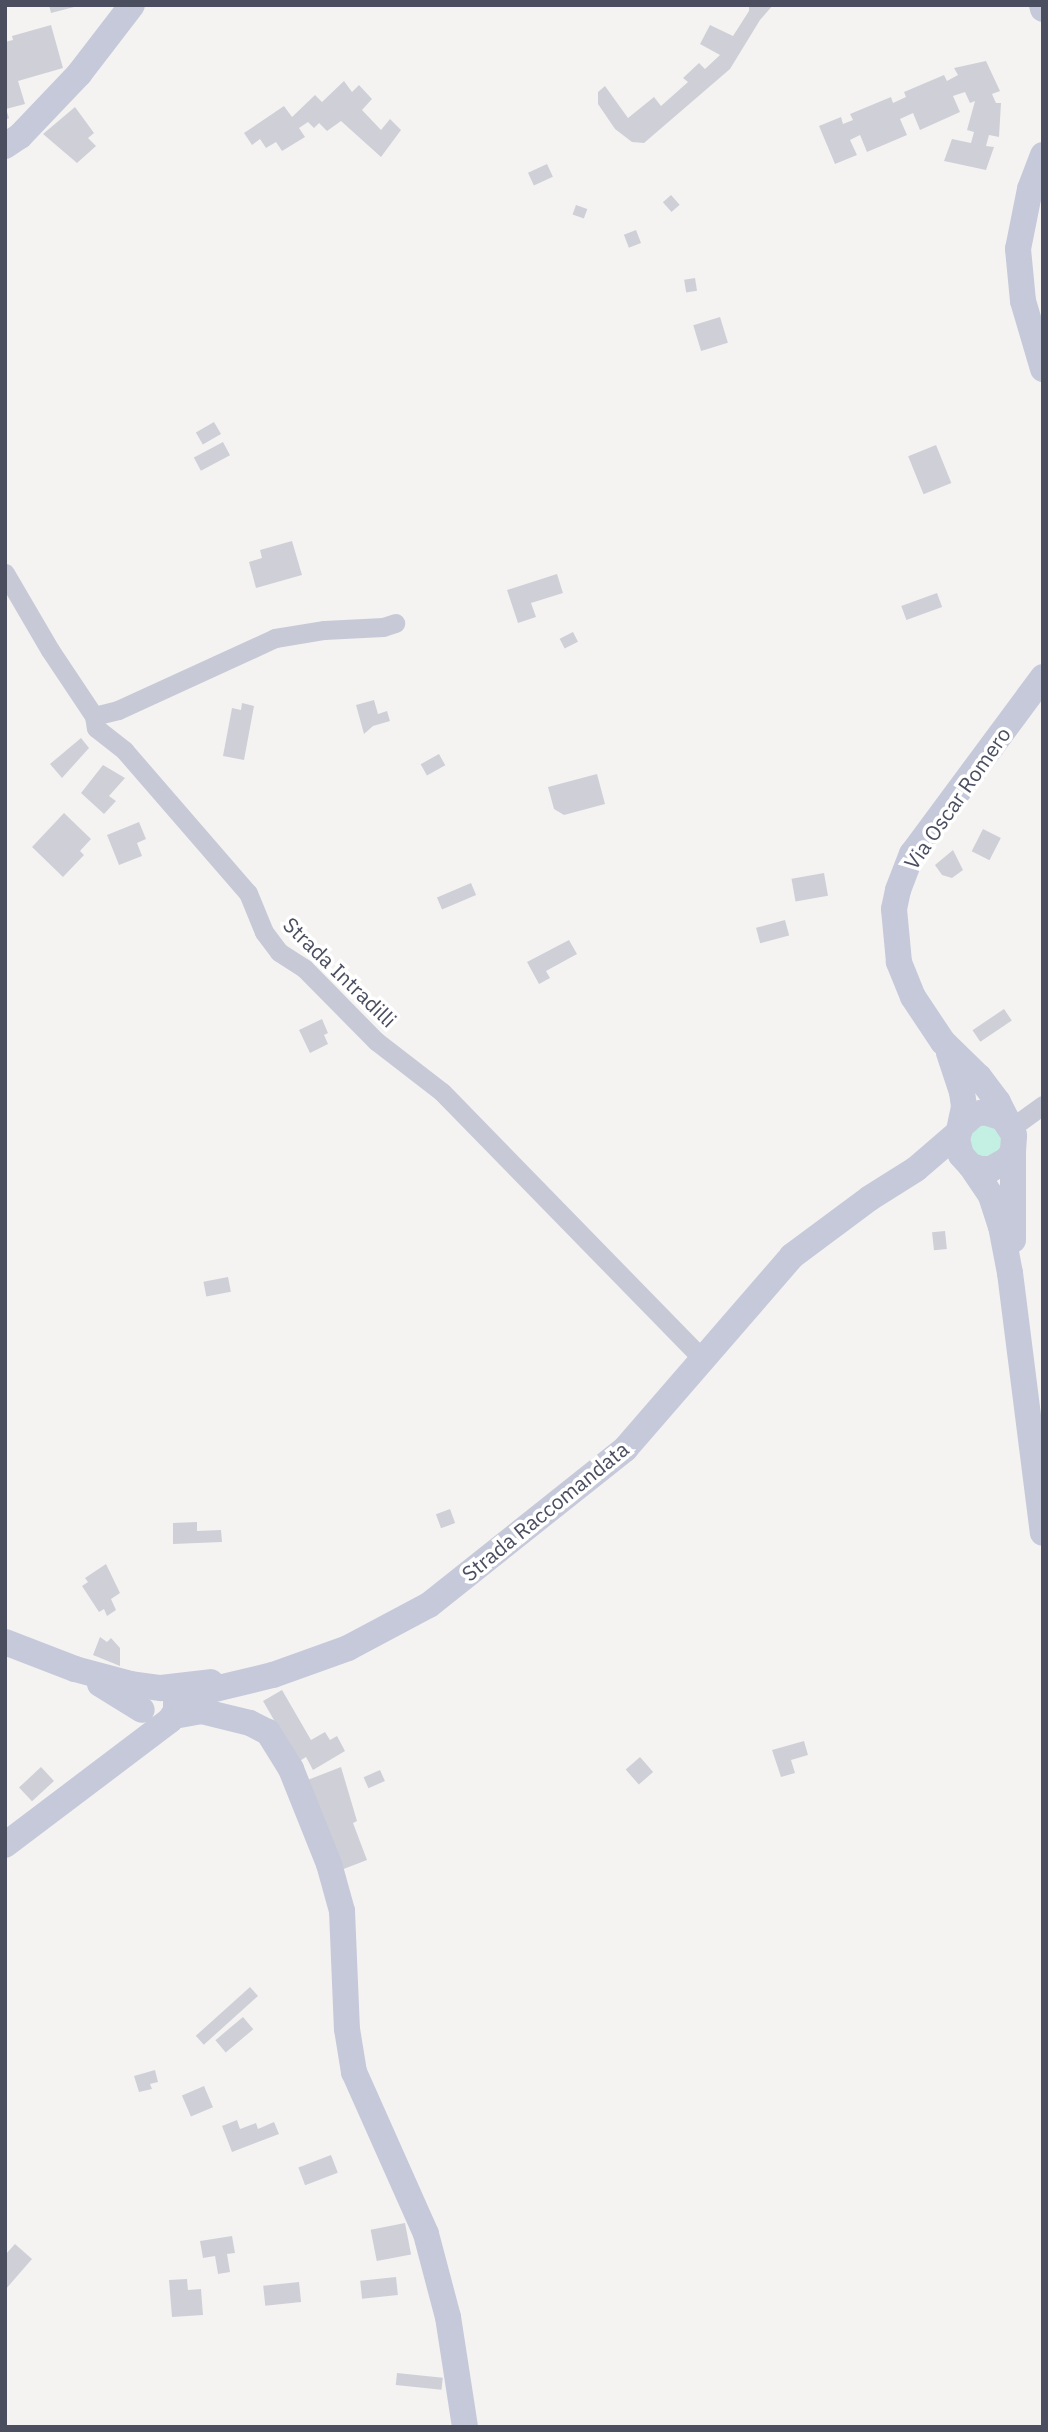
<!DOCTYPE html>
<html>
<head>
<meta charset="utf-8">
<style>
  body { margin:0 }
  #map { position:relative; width:1048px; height:2432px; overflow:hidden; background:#f4f3f2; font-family:"IBM Plex Sans",sans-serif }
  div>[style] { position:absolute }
  .green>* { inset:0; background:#c4efe3 }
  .building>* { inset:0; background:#cfd0d7; transform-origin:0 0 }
  .street>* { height:19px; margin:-9.5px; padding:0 9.5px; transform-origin:9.5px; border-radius:9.5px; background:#c7cad6 }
  .secondary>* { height:26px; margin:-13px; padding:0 13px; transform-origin:13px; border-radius:13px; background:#c6c9da }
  span { translate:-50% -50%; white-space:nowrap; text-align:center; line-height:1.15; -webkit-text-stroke:7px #fff; paint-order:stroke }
  .street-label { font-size:21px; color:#4a4e5f }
  .frame { position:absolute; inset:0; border:7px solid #4a4e5f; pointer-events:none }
</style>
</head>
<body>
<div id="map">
  <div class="green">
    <i style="clip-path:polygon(984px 1124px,1000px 1131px,1002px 1149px,987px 1159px,971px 1152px,970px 1134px)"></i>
  </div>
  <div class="building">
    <i style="clip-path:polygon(49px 5px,78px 5px,78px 6px,51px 13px)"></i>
    <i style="clip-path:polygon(749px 5px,773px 5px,760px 20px,730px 69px,644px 143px,632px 142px,615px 129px,598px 104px,598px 92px,605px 86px,628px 118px,654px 97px,661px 106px,688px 82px,683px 78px,699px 63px,705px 69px,720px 55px,700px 44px,710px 25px,733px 36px,749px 11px)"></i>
    <i style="clip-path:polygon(51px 25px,63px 68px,18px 81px,25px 104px,6px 109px,9px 118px,5px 120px,5px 42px,13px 40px,12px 36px)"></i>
    <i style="clip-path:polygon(986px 61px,1000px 91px,992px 94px,996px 103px,1001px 103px,999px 137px,989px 135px,986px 146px,994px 147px,986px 170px,944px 161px,952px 139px,971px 143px,974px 132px,967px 130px,975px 101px,970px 103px,965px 92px,953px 96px,960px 112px,920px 130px,913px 113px,900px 119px,907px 135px,867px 152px,860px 135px,850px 140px,857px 155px,835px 164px,819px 126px,841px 117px,843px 124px,853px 120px,850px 114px,891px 97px,893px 103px,906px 97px,904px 92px,944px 75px,947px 81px,958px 75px,954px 68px)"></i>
    <i style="clip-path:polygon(344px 81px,352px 92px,359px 85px,372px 99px,362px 110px,381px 130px,390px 119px,401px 130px,381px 157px,341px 121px,327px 131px,319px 123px,314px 128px,308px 122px,299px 128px,305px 137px,282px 151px,276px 142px,266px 148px,260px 139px,252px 145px,244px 133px,284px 106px,292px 117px,315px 95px,322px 102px)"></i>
    <i style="clip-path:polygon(75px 107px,94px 133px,88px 138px,96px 146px,77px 163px,43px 134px)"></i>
    <i style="left:547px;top:164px;width:14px;height:21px;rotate:65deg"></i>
    <i style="left:671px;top:195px;width:13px;height:11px;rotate:48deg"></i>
    <i style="left:576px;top:205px;width:12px;height:10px;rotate:20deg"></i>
    <i style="left:636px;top:230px;width:14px;height:13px;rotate:69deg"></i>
    <i style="left:695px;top:278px;width:13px;height:11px;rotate:81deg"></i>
    <i style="left:720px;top:317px;width:27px;height:28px;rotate:73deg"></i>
    <i style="left:214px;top:422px;width:14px;height:21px;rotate:60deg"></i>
    <i style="left:223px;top:442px;width:15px;height:33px;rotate:62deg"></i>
    <i style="left:936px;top:445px;width:41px;height:30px;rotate:68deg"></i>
    <i style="clip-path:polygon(292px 541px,302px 575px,256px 588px,249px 562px,262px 558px,260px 550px)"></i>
    <i style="clip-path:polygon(557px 574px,563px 593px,531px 603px,536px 617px,518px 623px,507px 590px)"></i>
    <i style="left:937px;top:593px;width:15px;height:38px;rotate:70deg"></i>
    <i style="left:573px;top:632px;width:11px;height:15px;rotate:63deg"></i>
    <i style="clip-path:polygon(374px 700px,378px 714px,387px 711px,390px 721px,373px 726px,364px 734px,356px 705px)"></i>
    <i style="clip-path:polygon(242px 703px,254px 706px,244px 760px,223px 756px,232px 708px,241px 710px)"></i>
    <i style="clip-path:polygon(81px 738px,89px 748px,62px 778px,50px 764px)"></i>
    <i style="left:439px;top:754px;width:13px;height:21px;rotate:61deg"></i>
    <i style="clip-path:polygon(103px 765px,125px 778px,109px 796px,116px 801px,104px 814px,81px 793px)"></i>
    <i style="clip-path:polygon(597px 774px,605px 804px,564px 815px,554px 809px,548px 787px)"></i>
    <i style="clip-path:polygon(64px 813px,91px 839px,80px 851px,84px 855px,63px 877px,32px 847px)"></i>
    <i style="clip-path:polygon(139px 822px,146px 839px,137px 843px,142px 856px,119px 865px,107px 835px)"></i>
    <i style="left:983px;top:829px;width:20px;height:25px;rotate:27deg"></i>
    <i style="clip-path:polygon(953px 850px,963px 870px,952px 878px,942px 875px,935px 865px)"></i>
    <i style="left:824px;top:873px;width:23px;height:33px;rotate:80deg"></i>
    <i style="left:471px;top:883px;width:13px;height:37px;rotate:67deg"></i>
    <i style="left:785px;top:920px;width:16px;height:30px;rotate:75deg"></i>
    <i style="clip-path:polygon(569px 940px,577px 954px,546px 971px,550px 978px,539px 984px,527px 962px)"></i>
    <i style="left:1004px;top:1009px;width:14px;height:38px;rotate:56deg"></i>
    <i style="clip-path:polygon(322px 1019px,328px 1033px,324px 1035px,328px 1044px,310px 1053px,299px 1030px)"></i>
    <i style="left:945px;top:1231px;width:18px;height:13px;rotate:84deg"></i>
    <i style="left:228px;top:1277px;width:15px;height:25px;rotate:79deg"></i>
    <i style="left:450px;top:1509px;width:15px;height:15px;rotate:70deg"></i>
    <i style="clip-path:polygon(197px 1522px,197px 1531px,221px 1530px,222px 1542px,173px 1544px,173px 1523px)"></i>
    <i style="clip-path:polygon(106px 1564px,120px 1593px,111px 1599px,116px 1610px,107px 1616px,104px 1609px,99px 1612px,82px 1586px,88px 1582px,85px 1578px)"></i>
    <i style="clip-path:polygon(100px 1637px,107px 1642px,111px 1638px,120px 1648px,120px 1666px,93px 1655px)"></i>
    <i style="clip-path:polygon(282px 1690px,311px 1740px,325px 1732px,330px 1740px,337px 1736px,345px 1751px,313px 1770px,306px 1757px,298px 1762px,263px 1701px)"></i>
    <i style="clip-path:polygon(804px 1741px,808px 1755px,791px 1760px,795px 1773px,781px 1777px,772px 1750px)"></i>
    <i style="left:640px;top:1757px;width:20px;height:19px;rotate:49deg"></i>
    <i style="left:41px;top:1767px;width:19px;height:30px;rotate:47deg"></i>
    <i style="clip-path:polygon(341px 1767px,357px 1821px,353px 1823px,367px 1860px,341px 1870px,305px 1781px)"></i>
    <i style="left:380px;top:1770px;width:12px;height:18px;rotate:66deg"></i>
    <i style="left:250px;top:1987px;width:12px;height:73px;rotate:48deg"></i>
    <i style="left:243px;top:2017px;width:16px;height:36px;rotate:50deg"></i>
    <i style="clip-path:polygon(155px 2070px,158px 2082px,150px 2084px,152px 2089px,139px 2092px,134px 2076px)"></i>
    <i style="left:204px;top:2086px;width:23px;height:24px;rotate:67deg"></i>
    <i style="clip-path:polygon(237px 2120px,240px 2129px,256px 2123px,258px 2129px,274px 2122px,279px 2134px,232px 2152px,222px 2126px)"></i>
    <i style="left:331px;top:2155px;width:19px;height:35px;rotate:69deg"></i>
    <i style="left:405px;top:2223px;width:32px;height:35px;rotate:79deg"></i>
    <i style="clip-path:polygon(232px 2236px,235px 2253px,227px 2254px,230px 2272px,218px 2274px,215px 2256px,203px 2258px,200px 2241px)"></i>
    <i style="clip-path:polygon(15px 2244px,32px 2259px,5px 2290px,5px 2255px)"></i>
    <i style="left:396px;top:2277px;width:18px;height:36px;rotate:84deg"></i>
    <i style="clip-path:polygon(187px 2279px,188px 2290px,201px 2289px,203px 2315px,172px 2317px,169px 2280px)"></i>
    <i style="left:299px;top:2282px;width:20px;height:36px;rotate:84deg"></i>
    <i style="left:397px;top:2373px;width:46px;height:12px;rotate:6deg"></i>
  </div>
  <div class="street">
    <i style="left:5px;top:573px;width:89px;rotate:59.7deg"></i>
    <i style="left:50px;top:650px;width:79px;rotate:56.3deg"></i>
    <i style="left:94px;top:716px;width:12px;rotate:81deg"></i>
    <i style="left:96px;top:728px;width:36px;rotate:38deg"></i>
    <i style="left:124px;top:750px;width:189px;rotate:49.1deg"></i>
    <i style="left:248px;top:893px;width:42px;rotate:67.7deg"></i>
    <i style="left:264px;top:932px;width:25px;rotate:53deg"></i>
    <i style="left:279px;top:952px;width:30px;rotate:33deg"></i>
    <i style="left:304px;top:968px;width:103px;rotate:45.4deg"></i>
    <i style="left:376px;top:1041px;width:83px;rotate:37.7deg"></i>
    <i style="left:442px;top:1092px;width:373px;rotate:45.7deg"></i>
    <i style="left:94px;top:716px;width:25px;rotate:-14deg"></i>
    <i style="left:118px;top:710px;width:173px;rotate:-24.6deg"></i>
    <i style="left:275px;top:638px;width:50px;rotate:-9.3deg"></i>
    <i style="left:324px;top:630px;width:59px;rotate:-2.9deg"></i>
    <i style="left:383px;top:627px;width:13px;rotate:-18deg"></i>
    <i style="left:1011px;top:1128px;width:39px;rotate:-36deg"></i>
  </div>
  <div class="secondary">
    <i style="left:1042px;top:5px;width:4px;rotate:76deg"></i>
    <i style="left:5px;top:146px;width:18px;rotate:-34deg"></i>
    <i style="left:20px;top:136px;width:86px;rotate:-46.4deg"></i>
    <i style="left:79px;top:74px;width:87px;rotate:-52.5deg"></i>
    <i style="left:1043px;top:155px;width:36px;rotate:111deg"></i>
    <i style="left:1030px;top:189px;width:61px;rotate:101.3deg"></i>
    <i style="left:1018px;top:249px;width:52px;rotate:84.5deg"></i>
    <i style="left:1023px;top:301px;width:71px;rotate:73.6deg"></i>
    <i style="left:949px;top:1053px;width:41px;rotate:71.6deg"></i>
    <i style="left:962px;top:1092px;width:15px;rotate:82deg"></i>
    <i style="left:964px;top:1107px;width:33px;rotate:102deg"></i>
    <i style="left:957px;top:1139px;width:16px;rotate:76deg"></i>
    <i style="left:961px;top:1155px;width:15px;rotate:48deg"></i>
    <i style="left:971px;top:1166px;width:10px;rotate:17deg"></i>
    <i style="left:981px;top:1169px;width:10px"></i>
    <i style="left:991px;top:1169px;width:20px;rotate:-30deg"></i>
    <i style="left:1008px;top:1159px;width:9px;rotate:-58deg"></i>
    <i style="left:1013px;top:1151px;width:16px;rotate:-86deg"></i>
    <i style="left:1014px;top:1135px;width:20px;rotate:-123deg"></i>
    <i style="left:1003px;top:1118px;width:19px;rotate:-162deg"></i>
    <i style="left:985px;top:1112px;width:10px;rotate:169deg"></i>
    <i style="left:975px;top:1114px;width:18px;rotate:139deg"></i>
    <i style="left:1009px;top:1124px;width:25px;rotate:-117deg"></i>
    <i style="left:998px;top:1102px;width:31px;rotate:-127deg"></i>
    <i style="left:979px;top:1077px;width:50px;rotate:-135.8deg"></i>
    <i style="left:943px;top:1042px;width:54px;rotate:-123.7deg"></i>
    <i style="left:913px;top:997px;width:38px;rotate:-112deg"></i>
    <i style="left:899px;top:962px;width:53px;rotate:-95.4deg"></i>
    <i style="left:894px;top:909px;width:19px;rotate:-78deg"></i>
    <i style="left:898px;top:890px;width:39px;rotate:-69deg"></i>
    <i style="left:912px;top:854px;width:220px;rotate:-53.5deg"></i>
    <i style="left:971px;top:1166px;width:36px;rotate:56deg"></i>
    <i style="left:991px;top:1196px;width:32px;rotate:72deg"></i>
    <i style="left:1001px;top:1226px;width:48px;rotate:79.2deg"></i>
    <i style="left:1010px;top:1273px;width:262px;rotate:82.8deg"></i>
    <i style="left:1013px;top:1240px;width:89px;rotate:-90deg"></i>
    <i style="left:5px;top:1642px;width:75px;rotate:21.1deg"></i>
    <i style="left:75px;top:1669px;width:58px;rotate:15deg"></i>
    <i style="left:131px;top:1684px;width:30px;rotate:8deg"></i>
    <i style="left:161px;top:1688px;width:50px;rotate:-6.8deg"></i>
    <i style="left:100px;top:1684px;width:49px;rotate:31.8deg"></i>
    <i style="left:176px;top:1711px;width:32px;rotate:-36deg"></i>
    <i style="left:202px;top:1692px;width:73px;rotate:-13.5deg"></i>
    <i style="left:273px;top:1675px;width:80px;rotate:-19.8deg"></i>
    <i style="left:348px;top:1648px;width:92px;rotate:-28deg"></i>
    <i style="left:429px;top:1605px;width:251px;rotate:-38.5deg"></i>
    <i style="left:625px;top:1449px;width:255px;rotate:-49.1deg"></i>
    <i style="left:792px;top:1256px;width:97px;rotate:-36.6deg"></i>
    <i style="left:870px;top:1198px;width:54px;rotate:-32.2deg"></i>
    <i style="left:916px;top:1169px;width:57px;rotate:-40.7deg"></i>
    <i style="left:174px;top:1716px;width:27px;rotate:-10deg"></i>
    <i style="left:201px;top:1711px;width:50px;rotate:13.8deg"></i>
    <i style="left:250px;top:1723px;width:20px;rotate:27deg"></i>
    <i style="left:268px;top:1732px;width:44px;rotate:58.1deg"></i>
    <i style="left:291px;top:1769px;width:102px;rotate:68.2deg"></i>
    <i style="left:329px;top:1864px;width:49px;rotate:74.5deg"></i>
    <i style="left:342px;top:1911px;width:118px;rotate:87.6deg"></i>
    <i style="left:347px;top:2029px;width:44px;rotate:80.8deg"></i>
    <i style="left:354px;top:2072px;width:177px;rotate:66deg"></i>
    <i style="left:426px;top:2234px;width:86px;rotate:75.2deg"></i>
    <i style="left:448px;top:2317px;width:111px;rotate:81.2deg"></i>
    <i style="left:5px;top:1845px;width:207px;rotate:-37.1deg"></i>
    <i style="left:170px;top:1720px;width:11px;rotate:-56deg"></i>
    <i style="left:176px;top:1711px;width:11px;rotate:-90deg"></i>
  </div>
  <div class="street-label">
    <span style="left:957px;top:798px;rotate:-55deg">Via Oscar Romero</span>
    <span style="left:340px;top:972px;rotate:44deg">Strada Intradilli</span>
    <span style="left:545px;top:1511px;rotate:-39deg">Strada Raccomandata</span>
  </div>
  <div class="frame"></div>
</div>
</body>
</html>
